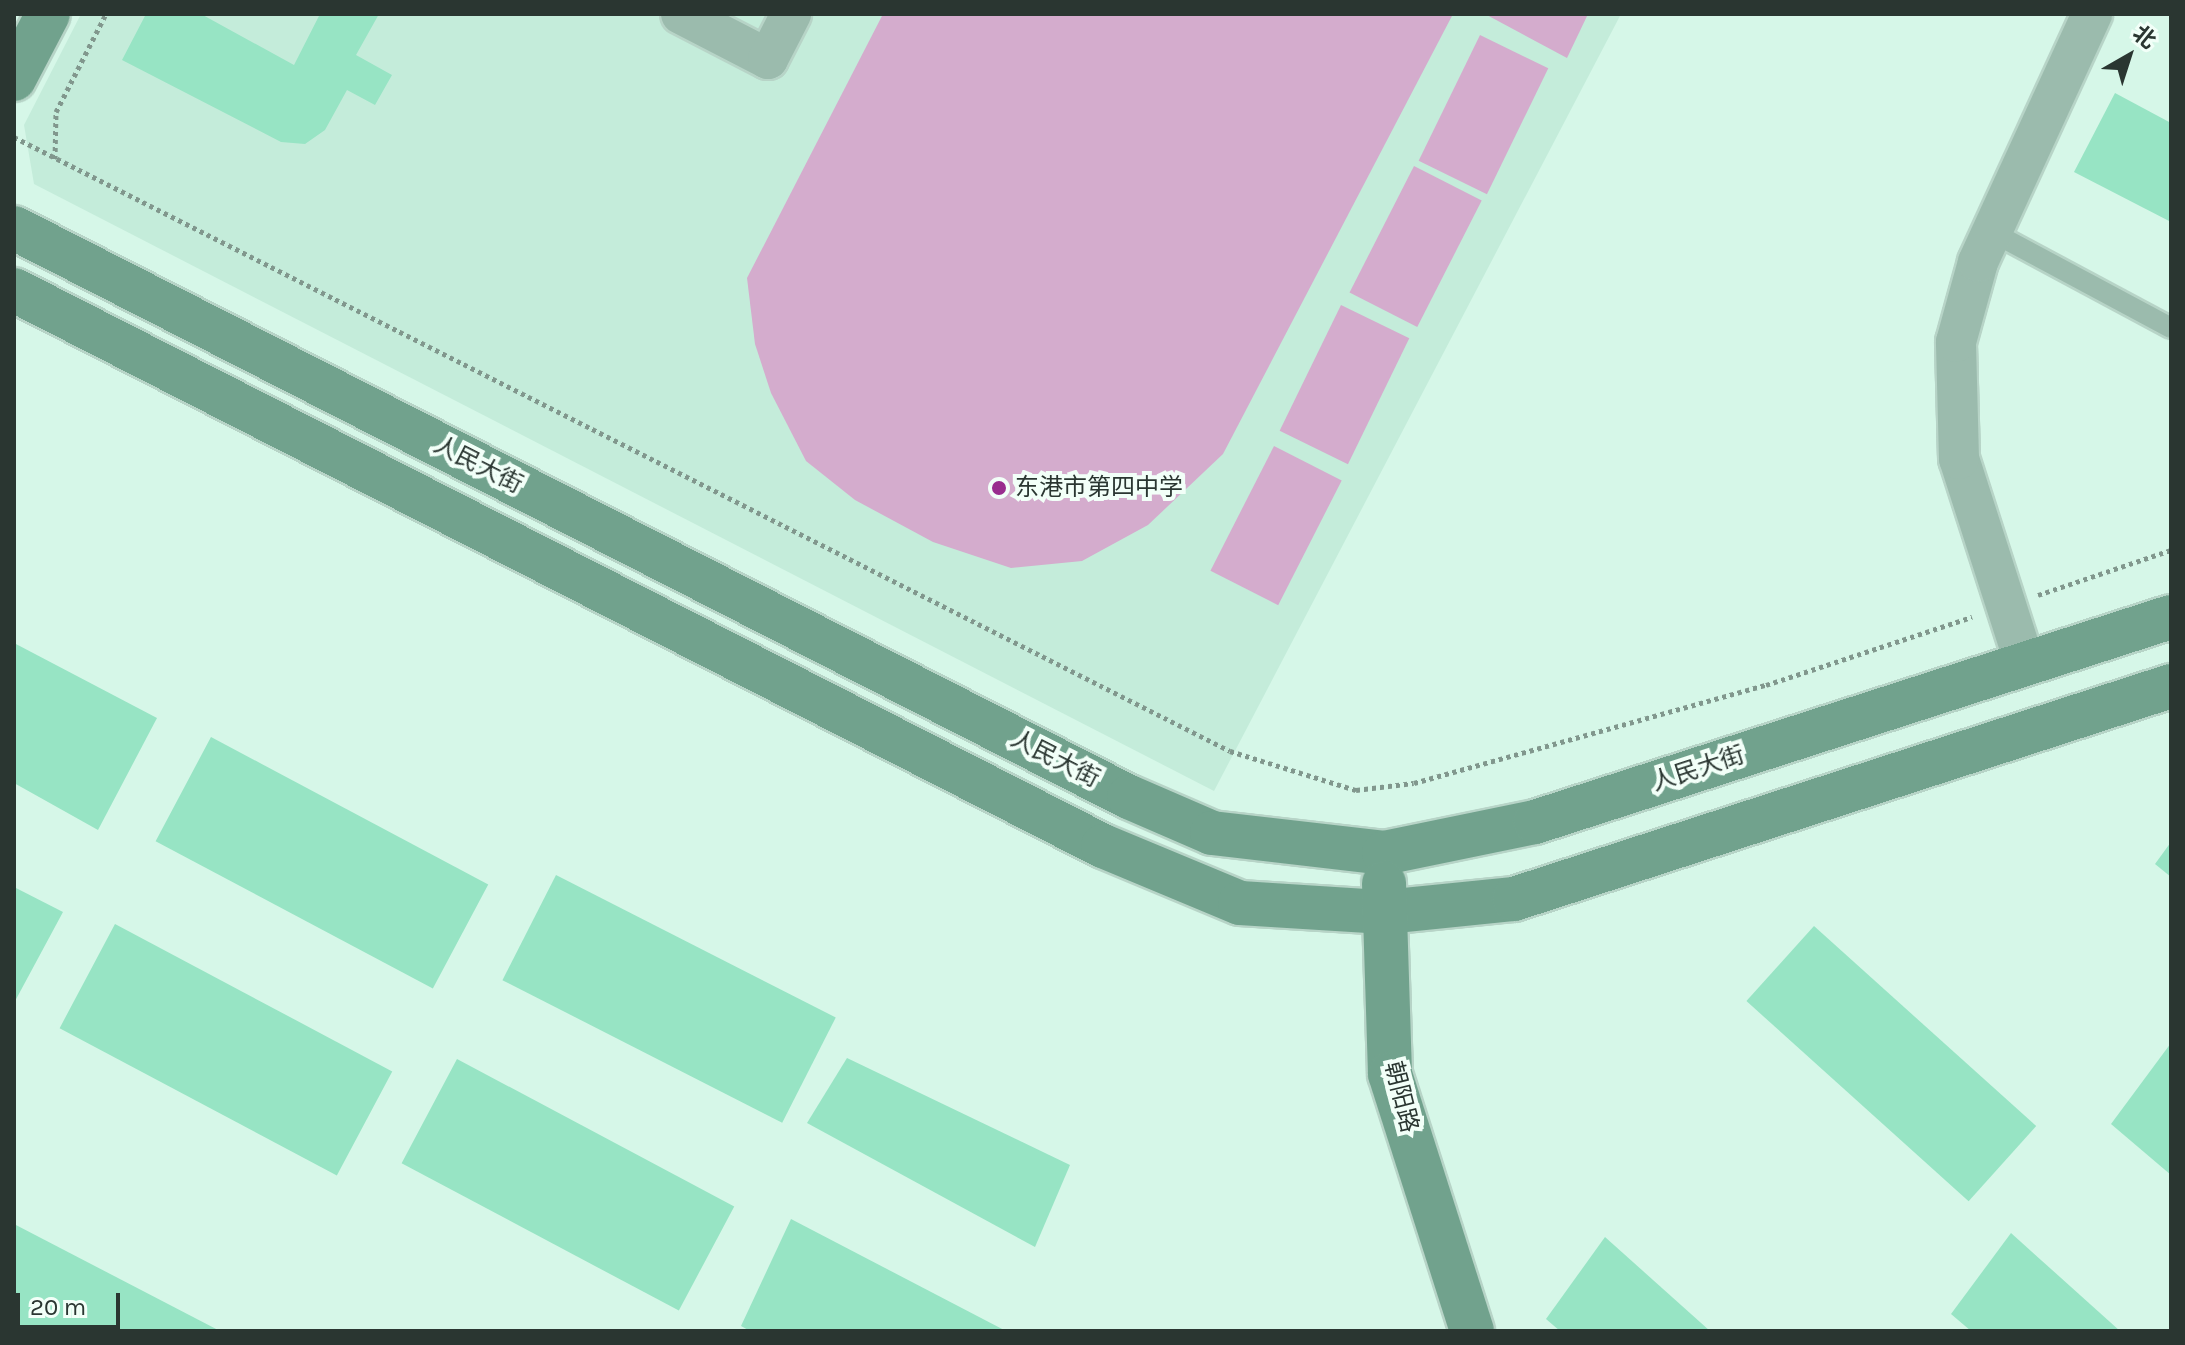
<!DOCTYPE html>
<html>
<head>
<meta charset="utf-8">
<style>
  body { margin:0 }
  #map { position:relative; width:2185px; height:1345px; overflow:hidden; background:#d6f7e8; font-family:Karla,"Noto Sans SC",sans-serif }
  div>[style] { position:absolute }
  .built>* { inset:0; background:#c4ecda }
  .green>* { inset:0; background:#d4accd; transform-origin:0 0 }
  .building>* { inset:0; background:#97e4c4; transform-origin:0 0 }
  .path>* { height:5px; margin-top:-2.5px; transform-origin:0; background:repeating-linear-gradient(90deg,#81978d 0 4px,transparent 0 8px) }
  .roads { filter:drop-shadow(2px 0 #b7d4c7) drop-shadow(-2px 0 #b7d4c7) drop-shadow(0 2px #b7d4c7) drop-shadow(0 -2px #b7d4c7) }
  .lane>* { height:20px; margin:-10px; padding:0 10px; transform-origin:10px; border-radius:10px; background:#9bbbad }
  .street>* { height:40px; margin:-20px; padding:0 20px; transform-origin:20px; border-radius:20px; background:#9bbbad }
  .secondary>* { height:44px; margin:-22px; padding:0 22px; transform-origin:22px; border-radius:22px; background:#71a28d }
  .dots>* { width:22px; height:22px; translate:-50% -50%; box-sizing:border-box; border:4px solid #f2fff8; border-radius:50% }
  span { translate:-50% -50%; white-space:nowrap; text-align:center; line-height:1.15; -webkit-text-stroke:8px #f2fff8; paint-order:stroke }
  .street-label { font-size:24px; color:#2a3631 }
  .poi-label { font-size:24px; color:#2a3631 }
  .left { translate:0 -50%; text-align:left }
  .frame { position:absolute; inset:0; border:16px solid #2a3631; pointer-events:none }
  .north { position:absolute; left:2089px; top:16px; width:80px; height:80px; -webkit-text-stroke:6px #f2fff8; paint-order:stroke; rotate:39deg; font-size:22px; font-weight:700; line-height:32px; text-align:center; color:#2a3631 }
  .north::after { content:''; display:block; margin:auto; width:28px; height:36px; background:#2a3631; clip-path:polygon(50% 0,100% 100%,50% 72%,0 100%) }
  .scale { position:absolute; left:16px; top:1293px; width:104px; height:36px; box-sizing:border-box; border:4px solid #2a3631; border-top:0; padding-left:10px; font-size:24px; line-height:28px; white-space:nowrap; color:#2a3631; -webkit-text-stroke:6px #f2fff8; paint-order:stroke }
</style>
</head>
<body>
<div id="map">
  <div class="built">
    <i style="clip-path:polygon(81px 14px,1621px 14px,1214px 791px,34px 184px,24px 125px)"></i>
  </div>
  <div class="green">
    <i style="clip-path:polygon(883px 14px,1453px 14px,1223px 454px,1148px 525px,1082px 561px,1011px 568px,933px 542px,855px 500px,806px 461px,771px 393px,755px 344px,747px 278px)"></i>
    <i style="clip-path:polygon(1485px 14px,1588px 14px,1567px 58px)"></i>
    <i style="left:1480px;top:35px;width:76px;height:140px;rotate:26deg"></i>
    <i style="left:1414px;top:166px;width:76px;height:142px;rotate:27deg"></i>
    <i style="left:1341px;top:305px;width:76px;height:140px;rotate:26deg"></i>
    <i style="left:1274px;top:446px;width:76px;height:140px;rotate:27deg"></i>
  </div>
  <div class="building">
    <i style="clip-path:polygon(146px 14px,201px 14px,294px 65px,320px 14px,379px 14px,356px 55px,392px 75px,375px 105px,347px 90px,325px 130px,305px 144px,281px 142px,122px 60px)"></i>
    <i style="clip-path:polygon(2115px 93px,2171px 123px,2171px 222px,2074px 172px)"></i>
    <i style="clip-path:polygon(14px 643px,157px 718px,98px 830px,14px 783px)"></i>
    <i style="left:211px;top:737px;width:314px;height:118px;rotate:28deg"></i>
    <i style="clip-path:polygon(2171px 842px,2171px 877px,2155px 864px)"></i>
    <i style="left:556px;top:875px;width:314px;height:118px;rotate:27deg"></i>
    <i style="clip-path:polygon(14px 887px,63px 912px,14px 1003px)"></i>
    <i style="left:115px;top:924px;width:314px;height:118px;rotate:28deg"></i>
    <i style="left:1814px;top:926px;width:299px;height:101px;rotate:42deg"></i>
    <i style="clip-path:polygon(2171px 1043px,2171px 1175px,2111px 1124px)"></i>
    <i style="clip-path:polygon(847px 1058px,1070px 1165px,1035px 1247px,807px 1123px)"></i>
    <i style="left:457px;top:1059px;width:314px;height:118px;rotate:28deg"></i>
    <i style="clip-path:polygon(791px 1219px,1006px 1331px,750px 1331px,741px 1326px)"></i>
    <i style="clip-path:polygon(14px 1224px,220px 1331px,14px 1331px)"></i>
    <i style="clip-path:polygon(2011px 1233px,2120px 1331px,1971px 1331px,1951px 1314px)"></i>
    <i style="clip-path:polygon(1605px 1237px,1710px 1331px,1560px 1331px,1546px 1319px)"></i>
  </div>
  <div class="path">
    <i style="left:14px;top:137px;width:1362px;rotate:26.79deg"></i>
    <i style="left:1230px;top:751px;width:132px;rotate:17.2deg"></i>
    <i style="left:1356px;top:790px;width:58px;rotate:-6.9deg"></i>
    <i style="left:1414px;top:783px;width:365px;rotate:-15.6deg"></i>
    <i style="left:1766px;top:685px;width:217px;rotate:-18.3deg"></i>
    <i style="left:55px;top:159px;width:47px;rotate:-88.8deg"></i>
    <i style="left:56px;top:112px;width:110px;rotate:-63deg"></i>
    <i style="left:2038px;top:595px;width:140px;rotate:-18.7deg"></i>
  </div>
  <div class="roads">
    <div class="lane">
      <i style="left:1992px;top:232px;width:203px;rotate:28.2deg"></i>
    </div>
    <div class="street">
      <i style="left:681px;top:14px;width:98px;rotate:27.3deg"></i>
      <i style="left:768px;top:59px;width:51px;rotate:-62.9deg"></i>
      <i style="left:2025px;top:664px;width:215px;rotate:-107.8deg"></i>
      <i style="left:1959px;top:459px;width:117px;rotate:-91.5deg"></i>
      <i style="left:1956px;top:342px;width:83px;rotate:-74.6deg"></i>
      <i style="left:1978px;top:262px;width:273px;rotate:-65.3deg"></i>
    </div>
    <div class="secondary">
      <i style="left:14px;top:79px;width:73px;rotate:-62.4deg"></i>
      <i style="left:14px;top:228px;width:1252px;rotate:27.04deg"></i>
      <i style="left:1129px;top:797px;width:90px;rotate:23.4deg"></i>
      <i style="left:1212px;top:833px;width:173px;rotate:6.6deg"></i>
      <i style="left:1384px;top:853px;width:154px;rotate:-11.6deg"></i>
      <i style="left:1535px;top:822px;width:668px;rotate:-17.87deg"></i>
      <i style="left:14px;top:290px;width:1223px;rotate:27.05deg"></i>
      <i style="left:1103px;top:846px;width:148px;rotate:22.6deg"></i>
      <i style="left:1240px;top:903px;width:145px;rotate:3.6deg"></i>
      <i style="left:1385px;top:912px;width:130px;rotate:-5.8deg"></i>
      <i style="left:1514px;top:899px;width:691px;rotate:-17.96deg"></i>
      <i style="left:1384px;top:883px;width:191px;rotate:88.2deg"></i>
      <i style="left:1390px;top:1074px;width:270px;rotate:72.3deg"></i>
    </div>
  </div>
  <div class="dots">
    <i style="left:999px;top:488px;background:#992d8e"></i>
  </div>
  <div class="street-label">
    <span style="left:478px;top:465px;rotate:27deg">人民大街</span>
    <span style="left:1055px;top:759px;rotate:27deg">人民大街</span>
    <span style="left:1698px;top:769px;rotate:-18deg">人民大街</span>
    <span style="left:1401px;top:1097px;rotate:76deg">朝阳路</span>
  </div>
  <div class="poi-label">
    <span class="left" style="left:1015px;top:488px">东港市第四中学</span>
  </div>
  <div class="frame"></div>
  <div class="north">北</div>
  <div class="scale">20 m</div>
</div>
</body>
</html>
